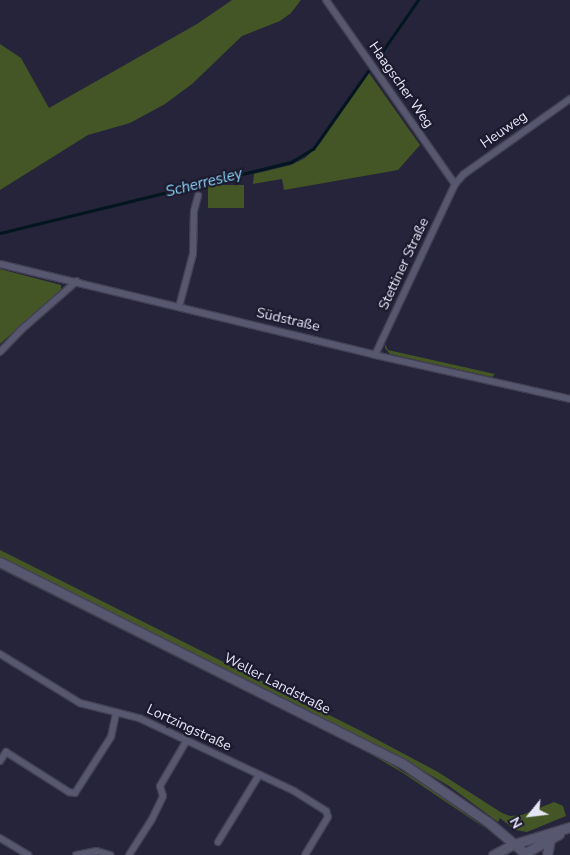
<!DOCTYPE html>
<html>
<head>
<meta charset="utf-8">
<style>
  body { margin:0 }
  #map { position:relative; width:570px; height:855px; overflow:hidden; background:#25243a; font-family:"Nunito Sans",sans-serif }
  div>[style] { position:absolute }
  .green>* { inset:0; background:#445625; transform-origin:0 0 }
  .stream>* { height:2.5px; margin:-1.25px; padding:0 1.25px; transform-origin:1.25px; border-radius:1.25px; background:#03161f }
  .roads { filter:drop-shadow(1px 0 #434053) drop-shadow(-1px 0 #434053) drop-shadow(0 1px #434053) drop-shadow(0 -1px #434053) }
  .minor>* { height:6px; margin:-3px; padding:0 3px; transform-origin:3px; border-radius:3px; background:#585770 }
  .tertiary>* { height:9px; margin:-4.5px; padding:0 4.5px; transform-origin:4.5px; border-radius:4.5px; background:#585770 }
  .secondary>* { height:9px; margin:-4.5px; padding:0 4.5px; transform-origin:4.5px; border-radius:4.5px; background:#585770 }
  span { translate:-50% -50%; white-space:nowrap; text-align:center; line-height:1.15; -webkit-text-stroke:4.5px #1c1a2f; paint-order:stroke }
  .street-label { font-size:14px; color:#e6e5f4 }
  .water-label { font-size:15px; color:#8cd5f7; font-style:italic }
  .north { position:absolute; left:505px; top:790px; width:50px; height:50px; -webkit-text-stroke:4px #1c1a2f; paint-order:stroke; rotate:241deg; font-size:14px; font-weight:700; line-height:20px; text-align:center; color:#e6e5f4 }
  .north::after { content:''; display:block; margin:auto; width:18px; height:22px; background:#e6e5f4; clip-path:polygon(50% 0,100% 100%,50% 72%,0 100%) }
</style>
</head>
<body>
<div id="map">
  <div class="green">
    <i style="clip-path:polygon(232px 0,301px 0,291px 13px,280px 21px,242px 36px,192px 84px,165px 104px,130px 123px,88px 135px,0 190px,0 44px,21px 58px,49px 108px,197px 24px)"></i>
    <i style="clip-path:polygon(369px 73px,420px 145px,398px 170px,284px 190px,282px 179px,253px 184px,254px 174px,291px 165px,305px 158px,318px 146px)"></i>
    <i style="left:208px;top:185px;width:36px;height:23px"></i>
    <i style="clip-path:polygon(0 269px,61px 285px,61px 290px,0 344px)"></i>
    <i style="clip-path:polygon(385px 344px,388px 350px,495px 374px,492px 377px,390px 354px,385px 348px)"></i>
    <i style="clip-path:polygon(0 550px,361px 731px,438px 772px,502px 813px,510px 816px,522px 815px,554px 802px,563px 806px,566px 816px,527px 832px,515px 830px,500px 818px,498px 822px,449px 786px,403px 759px,0 557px)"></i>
    <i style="clip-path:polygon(0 567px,368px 750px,434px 791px,489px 831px,403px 773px,367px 752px,0 569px)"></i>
  </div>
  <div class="stream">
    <i style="left:377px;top:59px;width:72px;rotate:-55.2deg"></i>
    <i style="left:0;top:233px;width:300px;rotate:-13.7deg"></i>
    <i style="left:291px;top:162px;width:26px;rotate:-31deg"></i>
    <i style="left:313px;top:149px;width:95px;rotate:-54.8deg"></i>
  </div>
  <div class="roads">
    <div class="minor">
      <i style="left:326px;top:0;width:225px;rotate:55deg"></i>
      <i style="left:0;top:264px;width:386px;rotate:13.6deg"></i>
      <i style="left:375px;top:355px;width:200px;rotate:12.7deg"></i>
      <i style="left:179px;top:307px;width:55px;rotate:-75.2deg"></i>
      <i style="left:193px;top:254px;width:43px;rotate:-88.7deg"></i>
      <i style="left:194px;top:211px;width:16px;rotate:-75deg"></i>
      <i style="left:0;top:352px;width:30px;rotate:-46deg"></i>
      <i style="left:21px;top:330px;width:74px;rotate:-41.2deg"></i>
      <i style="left:375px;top:355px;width:189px;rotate:-64.9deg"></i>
      <i style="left:455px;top:184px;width:13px;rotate:-48deg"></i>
      <i style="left:464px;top:174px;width:130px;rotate:-35.3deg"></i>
      <i style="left:0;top:654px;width:94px;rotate:31.5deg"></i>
      <i style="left:80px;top:703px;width:61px;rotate:14.3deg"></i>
      <i style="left:139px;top:718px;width:171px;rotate:25.2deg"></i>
      <i style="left:294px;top:791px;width:38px;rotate:32deg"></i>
      <i style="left:326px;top:811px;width:6px;rotate:72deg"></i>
      <i style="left:328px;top:817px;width:44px;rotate:121.2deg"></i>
      <i style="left:0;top:761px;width:11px;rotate:-56deg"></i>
      <i style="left:6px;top:752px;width:75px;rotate:32.4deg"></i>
      <i style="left:69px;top:792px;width:6px;rotate:9deg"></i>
      <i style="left:75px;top:793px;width:67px;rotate:-57.3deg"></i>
      <i style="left:111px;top:737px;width:25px;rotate:-78deg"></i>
      <i style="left:0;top:838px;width:33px;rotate:31deg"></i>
      <i style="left:218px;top:842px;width:79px;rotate:-58.5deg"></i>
      <i style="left:76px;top:855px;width:21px;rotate:-11deg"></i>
      <i style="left:97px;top:851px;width:14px;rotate:17deg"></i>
      <i style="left:129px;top:855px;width:43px;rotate:-57.4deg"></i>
      <i style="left:152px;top:819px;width:25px;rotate:-64deg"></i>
      <i style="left:163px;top:796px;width:10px;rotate:-107deg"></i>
      <i style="left:160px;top:786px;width:53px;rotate:-59.6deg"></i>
    </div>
    <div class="tertiary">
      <i style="left:493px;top:855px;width:24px;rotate:-28deg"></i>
    </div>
    <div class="secondary">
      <i style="left:0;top:562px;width:449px;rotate:26.6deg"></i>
      <i style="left:402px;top:763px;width:104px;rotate:34.5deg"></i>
      <i style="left:488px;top:822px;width:51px;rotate:40.2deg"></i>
      <i style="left:514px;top:844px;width:59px;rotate:-16.9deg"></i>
      <i style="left:525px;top:853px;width:39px;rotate:-29deg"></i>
      <i style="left:547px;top:855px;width:15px;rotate:-79deg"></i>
    </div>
  </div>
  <div class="street-label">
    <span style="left:401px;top:85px;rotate:55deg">Haagscher Weg</span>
    <span style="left:504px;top:130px;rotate:-35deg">Heuweg</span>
    <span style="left:404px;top:264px;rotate:-65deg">Stettiner Straße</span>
    <span style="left:288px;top:320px;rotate:13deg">Südstraße</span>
    <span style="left:277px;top:684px;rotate:27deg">Weller Landstraße</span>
    <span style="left:189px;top:728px;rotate:25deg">Lortzingstraße</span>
  </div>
  <div class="water-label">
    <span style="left:204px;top:183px;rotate:-14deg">Scherresley</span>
  </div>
  <div class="north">N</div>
</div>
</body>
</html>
